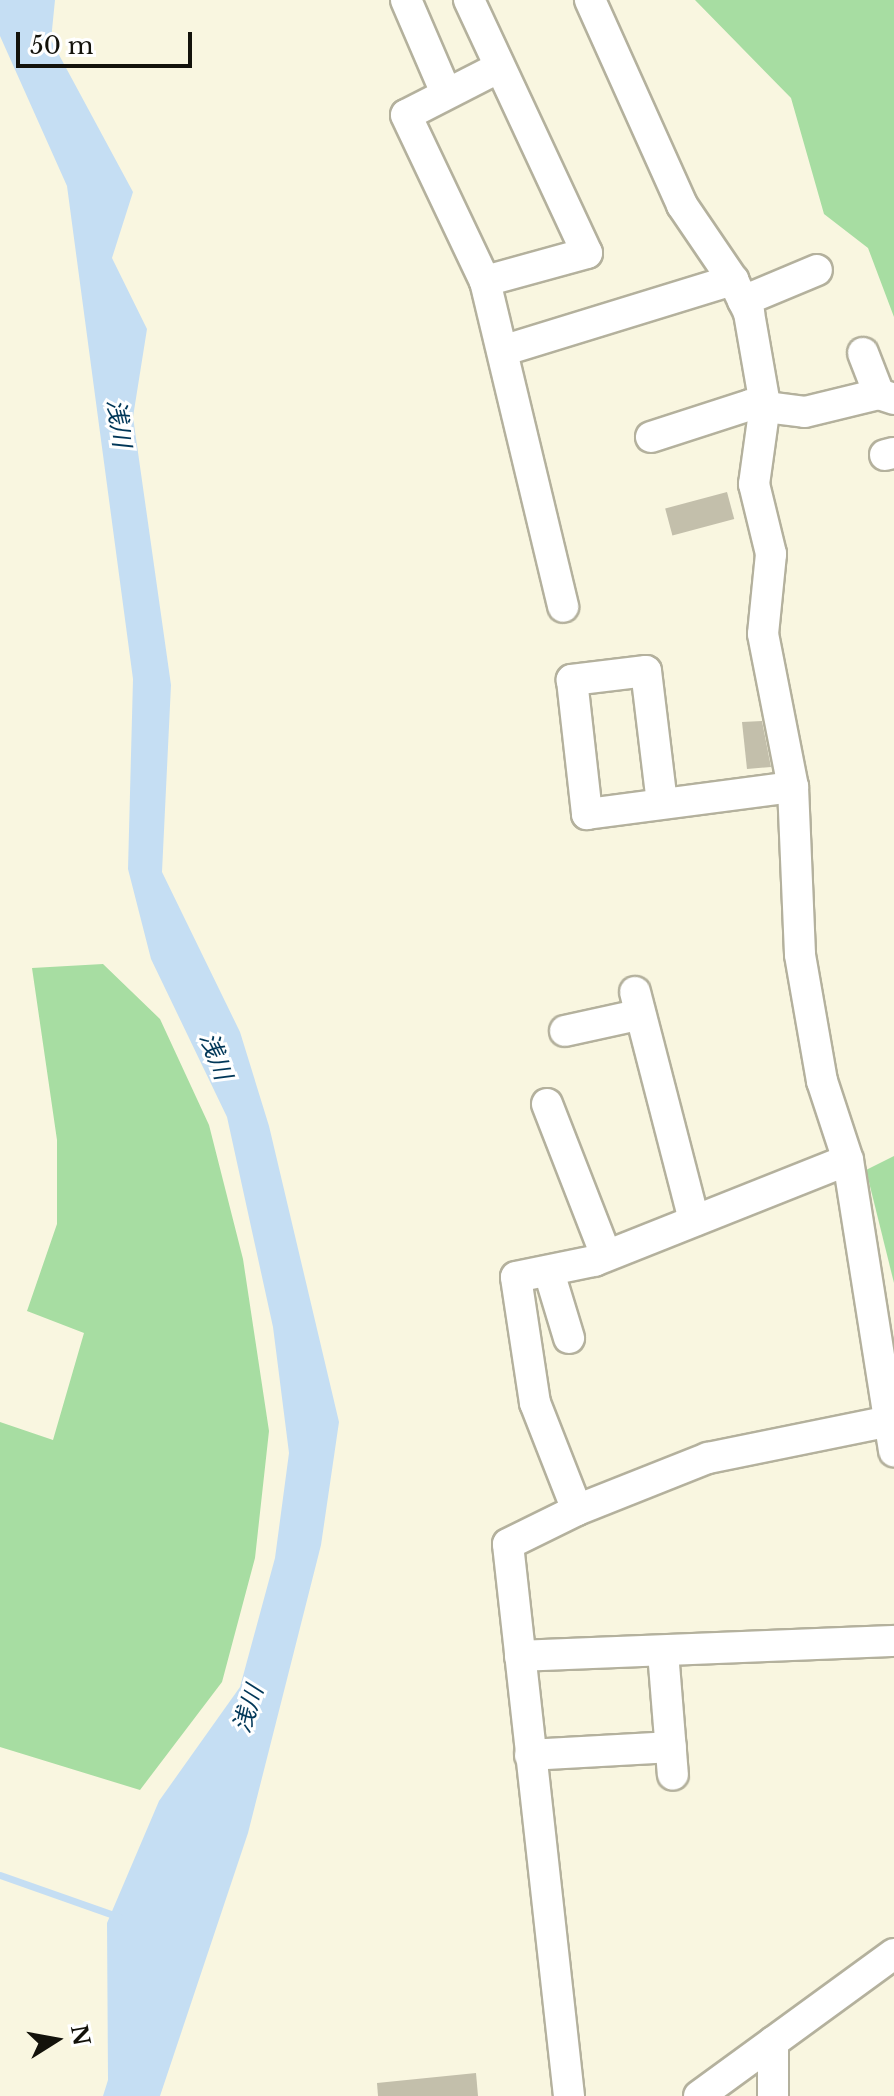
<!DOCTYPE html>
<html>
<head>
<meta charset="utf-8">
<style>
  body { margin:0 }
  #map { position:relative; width:894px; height:2096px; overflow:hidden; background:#f9f6e0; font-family:"Libre Baskerville","Noto Sans JP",serif }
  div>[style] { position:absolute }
  .green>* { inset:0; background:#a7dda2 }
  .water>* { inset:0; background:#c5def3 }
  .stream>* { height:7px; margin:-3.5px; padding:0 3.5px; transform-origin:3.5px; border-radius:3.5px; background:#c5def3 }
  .building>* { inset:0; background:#c3bfab; transform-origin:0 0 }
  .roads { filter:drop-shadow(2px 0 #b4b19d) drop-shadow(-2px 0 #b4b19d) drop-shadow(0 2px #b4b19d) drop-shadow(0 -2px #b4b19d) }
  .minor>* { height:30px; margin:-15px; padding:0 15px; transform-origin:15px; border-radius:15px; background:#fff }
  span { translate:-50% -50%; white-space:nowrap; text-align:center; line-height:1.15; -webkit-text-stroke:6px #fff; paint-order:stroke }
  .water-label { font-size:24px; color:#013758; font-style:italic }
  .north { position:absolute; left:16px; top:2000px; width:80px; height:80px; -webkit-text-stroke:6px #fff; paint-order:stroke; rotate:79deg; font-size:22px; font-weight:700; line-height:32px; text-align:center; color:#13120b }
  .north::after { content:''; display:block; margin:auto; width:28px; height:36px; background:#13120b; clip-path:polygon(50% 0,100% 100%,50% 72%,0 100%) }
  .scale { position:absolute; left:16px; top:32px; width:176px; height:36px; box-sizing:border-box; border:4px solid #13120b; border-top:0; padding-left:10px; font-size:24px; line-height:28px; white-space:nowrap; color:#13120b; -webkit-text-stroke:6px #fff; paint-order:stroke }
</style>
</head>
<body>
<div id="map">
  <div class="green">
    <i style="clip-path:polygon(695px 0,894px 0,894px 317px,868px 248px,824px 214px,791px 98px)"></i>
    <i style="clip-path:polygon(103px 964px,160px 1019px,209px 1125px,243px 1259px,269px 1431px,255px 1558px,222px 1682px,140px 1790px,0 1747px,0 1422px,53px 1440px,84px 1333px,27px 1311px,57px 1224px,57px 1140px,32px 968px)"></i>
    <i style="clip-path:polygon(894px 1156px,894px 1283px,866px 1170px)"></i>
  </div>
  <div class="water">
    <i style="clip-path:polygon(0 0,55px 0,51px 40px,133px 192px,112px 258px,147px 329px,133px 417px,171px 685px,162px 872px,240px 1032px,269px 1126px,339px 1422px,321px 1545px,248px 1833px,160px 2096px,103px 2096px,108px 2080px,107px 1923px,159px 1801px,240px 1687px,275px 1558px,289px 1453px,273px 1327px,227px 1117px,151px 959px,128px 869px,133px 679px,67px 186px,0 36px)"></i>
  </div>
  <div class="stream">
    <i style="left:0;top:1875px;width:126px;rotate:19.4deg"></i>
  </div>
  <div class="building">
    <i style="left:727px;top:492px;width:28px;height:64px;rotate:75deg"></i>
    <i style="clip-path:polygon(762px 721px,771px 767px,747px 769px,742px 722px)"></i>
    <i style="clip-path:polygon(476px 2073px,478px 2096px,378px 2096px,377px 2083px)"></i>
  </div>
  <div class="roads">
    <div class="minor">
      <i style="left:406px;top:0;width:101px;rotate:66.7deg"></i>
      <i style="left:469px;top:0;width:279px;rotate:65deg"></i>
      <i style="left:587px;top:253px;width:106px;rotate:164.6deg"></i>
      <i style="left:590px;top:0;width:225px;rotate:65.8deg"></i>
      <i style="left:682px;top:205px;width:91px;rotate:55.8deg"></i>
      <i style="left:733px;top:280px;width:37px;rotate:64deg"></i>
      <i style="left:749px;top:313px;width:93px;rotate:80.1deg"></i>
      <i style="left:765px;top:405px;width:80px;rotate:97.9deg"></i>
      <i style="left:754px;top:484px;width:72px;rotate:76.3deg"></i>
      <i style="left:771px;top:554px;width:80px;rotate:95.7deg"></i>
      <i style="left:763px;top:634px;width:156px;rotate:78.9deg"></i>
      <i style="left:793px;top:787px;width:168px;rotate:87.6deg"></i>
      <i style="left:800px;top:955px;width:128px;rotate:80.1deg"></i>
      <i style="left:822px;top:1081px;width:83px;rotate:71.8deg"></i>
      <i style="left:848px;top:1160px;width:295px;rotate:81deg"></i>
      <i style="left:498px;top:68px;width:103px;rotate:152.9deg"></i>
      <i style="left:406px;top:115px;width:184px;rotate:64.6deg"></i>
      <i style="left:485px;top:281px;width:335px;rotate:76.5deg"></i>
      <i style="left:743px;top:301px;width:80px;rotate:-22.7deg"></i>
      <i style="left:505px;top:350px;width:239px;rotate:-17.1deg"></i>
      <i style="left:863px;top:353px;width:44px;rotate:68.7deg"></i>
      <i style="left:651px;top:437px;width:104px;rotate:-17.9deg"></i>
      <i style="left:750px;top:405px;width:55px;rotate:7.3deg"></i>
      <i style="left:805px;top:412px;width:76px;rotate:-13.7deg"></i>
      <i style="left:879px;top:394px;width:16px;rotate:18deg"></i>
      <i style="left:885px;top:455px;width:9px;rotate:-13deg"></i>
      <i style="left:662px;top:803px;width:133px;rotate:-96.9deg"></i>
      <i style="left:646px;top:671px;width:75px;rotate:173.1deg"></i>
      <i style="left:572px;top:680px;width:135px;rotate:83.6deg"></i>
      <i style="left:587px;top:814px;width:208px;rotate:-7.5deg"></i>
      <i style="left:635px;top:992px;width:236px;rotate:75.5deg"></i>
      <i style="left:565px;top:1031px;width:75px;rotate:-12.4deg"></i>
      <i style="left:547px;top:1104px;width:162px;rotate:68.7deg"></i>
      <i style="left:549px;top:1272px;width:69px;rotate:73.1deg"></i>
      <i style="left:577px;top:1510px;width:115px;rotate:-111.4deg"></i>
      <i style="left:535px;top:1403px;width:127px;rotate:-98.6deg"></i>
      <i style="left:516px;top:1277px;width:80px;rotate:-11.6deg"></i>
      <i style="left:594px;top:1261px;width:273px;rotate:-21.7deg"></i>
      <i style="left:663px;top:1652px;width:123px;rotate:85.4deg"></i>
      <i style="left:520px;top:1656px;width:374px;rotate:-2.3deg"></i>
      <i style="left:530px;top:1755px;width:141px;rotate:-3.2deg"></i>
      <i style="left:569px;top:2096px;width:555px;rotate:-96.31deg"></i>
      <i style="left:508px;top:1544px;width:77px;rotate:-26.2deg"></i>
      <i style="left:577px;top:1510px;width:141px;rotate:-21.7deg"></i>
      <i style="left:708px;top:1458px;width:186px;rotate:-11.5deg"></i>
      <i style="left:699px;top:2096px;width:241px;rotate:-36.1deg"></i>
      <i style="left:773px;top:2096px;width:54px;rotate:-90deg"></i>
    </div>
  </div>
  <div class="water-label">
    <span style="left:119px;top:423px;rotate:82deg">浅川</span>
    <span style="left:216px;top:1056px;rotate:69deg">浅川</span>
    <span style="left:248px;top:1709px;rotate:-72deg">浅川</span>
  </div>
  <div class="north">N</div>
  <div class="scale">50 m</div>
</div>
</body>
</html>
